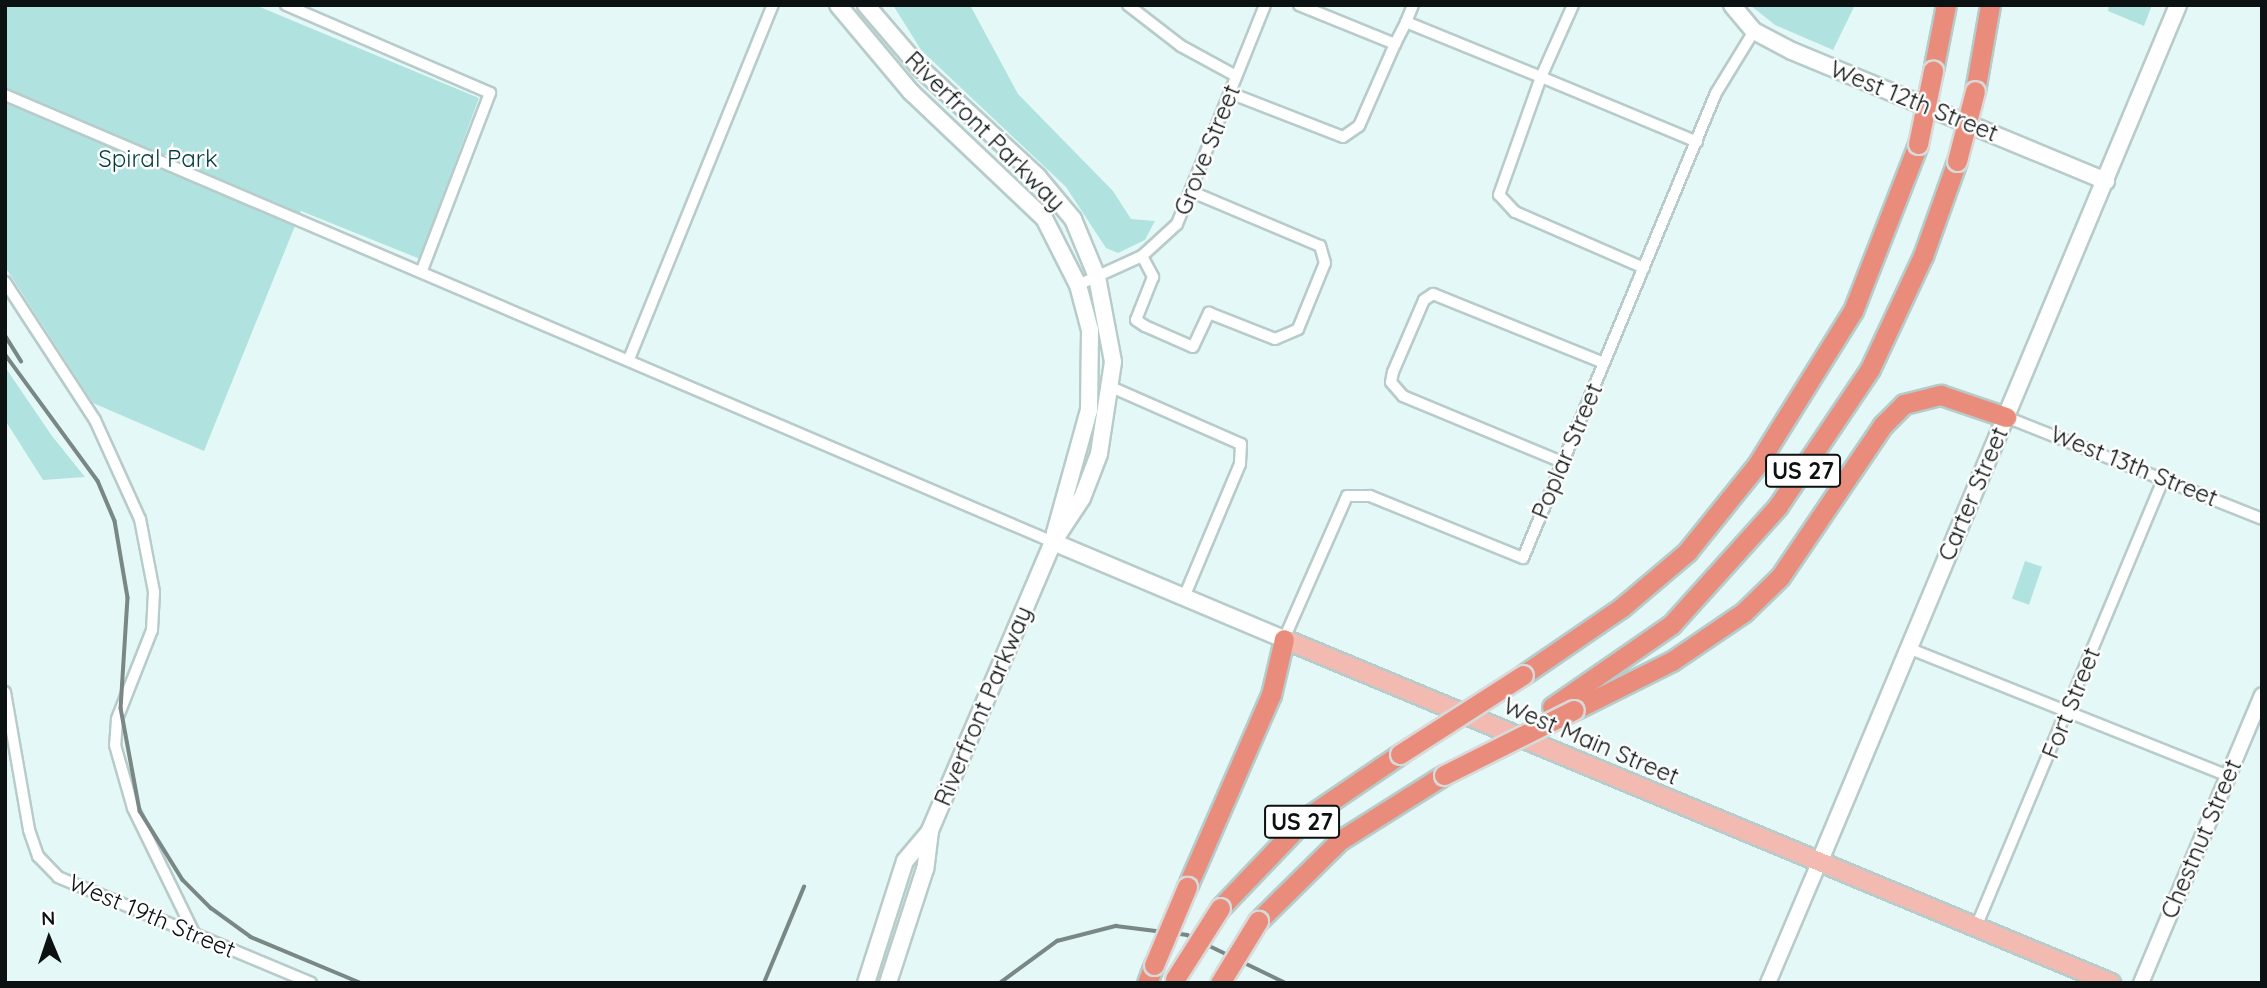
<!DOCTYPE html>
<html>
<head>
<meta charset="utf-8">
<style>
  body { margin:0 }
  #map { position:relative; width:2267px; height:988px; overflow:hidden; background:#e4f9f7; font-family:Quicksand,sans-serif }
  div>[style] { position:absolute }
  .green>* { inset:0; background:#b0e3e0; transform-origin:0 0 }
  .roads { filter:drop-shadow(2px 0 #b7ccca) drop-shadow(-2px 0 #b7ccca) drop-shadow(0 2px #b7ccca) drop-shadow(0 -2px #b7ccca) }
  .minor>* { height:10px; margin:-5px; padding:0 5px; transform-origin:5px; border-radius:5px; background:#fff }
  .tertiary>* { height:14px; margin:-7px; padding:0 7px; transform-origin:7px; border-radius:7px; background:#fff }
  .secondary>* { height:16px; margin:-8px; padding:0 8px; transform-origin:8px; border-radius:8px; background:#fff }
  .primary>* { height:18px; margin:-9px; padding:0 9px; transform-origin:9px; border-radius:9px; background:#f2bab0 }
  .motorway>* { height:19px; margin:-9.5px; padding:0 9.5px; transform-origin:9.5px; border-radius:9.5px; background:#e98c7c }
  .rail>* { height:3.5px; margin:-1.75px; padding:0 1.75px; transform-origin:1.75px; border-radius:1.75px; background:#798785 }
  .bridges { filter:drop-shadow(2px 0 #d8d9d9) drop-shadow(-2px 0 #d8d9d9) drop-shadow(0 2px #d8d9d9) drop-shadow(0 -2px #d8d9d9) }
  .motorway-bridge>* { height:19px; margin:-9.5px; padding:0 9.5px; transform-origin:9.5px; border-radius:9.5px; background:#e98c7c }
  span { translate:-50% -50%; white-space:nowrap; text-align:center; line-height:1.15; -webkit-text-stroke:5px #fff; paint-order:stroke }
  .shield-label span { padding:2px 5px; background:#fff; border:2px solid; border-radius:5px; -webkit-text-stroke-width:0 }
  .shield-label { font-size:23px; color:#0b1211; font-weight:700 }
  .street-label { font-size:24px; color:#0b1211 }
  .park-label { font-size:24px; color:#053f3d }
  .frame { position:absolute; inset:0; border:7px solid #0b1211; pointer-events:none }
  .north { position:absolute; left:14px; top:904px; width:70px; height:70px; -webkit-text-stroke:5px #fff; paint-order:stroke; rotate:358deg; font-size:19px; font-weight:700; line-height:28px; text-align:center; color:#0b1211 }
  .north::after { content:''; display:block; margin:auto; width:24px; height:32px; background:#0b1211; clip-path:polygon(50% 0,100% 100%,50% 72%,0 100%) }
</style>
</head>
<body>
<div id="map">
  <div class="green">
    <i style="clip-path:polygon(5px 5px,255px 5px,479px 98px,420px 259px,301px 211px,204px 451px,93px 403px,5px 267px)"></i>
    <i style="clip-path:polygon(893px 5px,970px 5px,1018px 94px,1113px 191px,1131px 219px,1155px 221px,1145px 240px,1118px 253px,1106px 248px,1066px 187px,921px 50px)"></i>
    <i style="clip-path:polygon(1750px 5px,1855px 5px,1833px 50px,1775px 25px)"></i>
    <i style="clip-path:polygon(2109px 5px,2152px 5px,2144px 26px,2108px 11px)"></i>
    <i style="clip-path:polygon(5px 367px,52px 436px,85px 477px,43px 480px,5px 420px)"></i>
    <i style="left:2025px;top:561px;width:18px;height:40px;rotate:19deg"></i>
  </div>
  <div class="roads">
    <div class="minor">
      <i style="left:286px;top:5px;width:222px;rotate:23.3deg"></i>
      <i style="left:490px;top:93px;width:190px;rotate:111deg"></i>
      <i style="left:1128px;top:5px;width:67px;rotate:37.7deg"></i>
      <i style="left:1181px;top:46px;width:63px;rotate:28.6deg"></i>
      <i style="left:1299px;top:5px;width:104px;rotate:22.1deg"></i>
      <i style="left:1395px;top:44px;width:25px;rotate:-63deg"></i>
      <i style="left:1413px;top:5px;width:18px;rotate:112deg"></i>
      <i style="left:1406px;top:22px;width:146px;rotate:22.2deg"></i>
      <i style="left:1541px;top:77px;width:79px;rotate:-66deg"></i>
      <i style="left:1230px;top:93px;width:121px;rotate:21.3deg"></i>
      <i style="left:1343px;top:137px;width:19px;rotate:-35deg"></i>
      <i style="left:1359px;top:126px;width:90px;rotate:-66.3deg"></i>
      <i style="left:5px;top:95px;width:1139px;rotate:23.1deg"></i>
      <i style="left:1142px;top:256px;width:24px;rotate:62deg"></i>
      <i style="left:1153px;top:277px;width:46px;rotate:111.6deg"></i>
      <i style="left:1136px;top:320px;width:11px;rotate:34deg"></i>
      <i style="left:1145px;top:326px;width:52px;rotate:23.6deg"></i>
      <i style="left:1193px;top:347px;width:38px;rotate:-65deg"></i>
      <i style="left:1209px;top:313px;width:71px;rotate:21.5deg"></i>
      <i style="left:1275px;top:339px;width:25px;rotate:-23deg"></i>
      <i style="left:1298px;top:329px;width:71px;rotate:-67.8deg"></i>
      <i style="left:1325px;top:263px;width:18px;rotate:-106deg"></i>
      <i style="left:1320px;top:246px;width:141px;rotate:-157.1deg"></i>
      <i style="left:1644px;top:268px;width:141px;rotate:-156.5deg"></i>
      <i style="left:1515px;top:212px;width:23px;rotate:-133deg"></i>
      <i style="left:1499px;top:195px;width:125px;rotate:-70.4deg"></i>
      <i style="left:1541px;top:77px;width:169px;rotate:22.6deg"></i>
      <i style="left:5px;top:282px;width:165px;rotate:56.9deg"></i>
      <i style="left:95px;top:420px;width:109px;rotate:65.6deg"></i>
      <i style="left:140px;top:519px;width:74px;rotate:79.1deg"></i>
      <i style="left:154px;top:592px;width:38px;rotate:93deg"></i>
      <i style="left:152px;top:630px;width:96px;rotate:111.5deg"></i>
      <i style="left:117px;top:719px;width:26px;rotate:94deg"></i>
      <i style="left:115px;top:745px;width:66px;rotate:74.1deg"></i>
      <i style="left:133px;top:808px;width:139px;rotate:64deg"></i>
      <i style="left:1078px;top:285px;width:70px;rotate:-24.4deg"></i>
      <i style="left:1142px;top:256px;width:47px;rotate:-42.4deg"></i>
      <i style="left:1177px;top:224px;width:236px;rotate:-68.1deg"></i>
      <i style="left:629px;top:359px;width:382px;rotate:-67.9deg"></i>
      <i style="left:1111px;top:387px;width:142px;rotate:23.7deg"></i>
      <i style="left:1241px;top:444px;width:20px;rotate:93deg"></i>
      <i style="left:1240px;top:464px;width:144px;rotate:112.8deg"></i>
      <i style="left:2006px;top:417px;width:276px;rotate:21.7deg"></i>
      <i style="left:1562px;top:462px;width:172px;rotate:-157.5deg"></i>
      <i style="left:1403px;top:396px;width:18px;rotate:-131deg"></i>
      <i style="left:1391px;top:382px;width:10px;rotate:-79deg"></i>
      <i style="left:1393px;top:372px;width:78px;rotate:-66.7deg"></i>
      <i style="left:1424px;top:300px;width:11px;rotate:-34deg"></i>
      <i style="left:1433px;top:294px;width:184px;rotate:22deg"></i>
      <i style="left:1284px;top:639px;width:156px;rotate:-66.2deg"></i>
      <i style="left:1347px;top:496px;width:23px"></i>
      <i style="left:1370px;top:496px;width:165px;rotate:22.1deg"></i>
      <i style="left:1523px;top:558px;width:503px;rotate:-67.46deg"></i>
      <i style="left:1716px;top:93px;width:73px;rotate:-58.5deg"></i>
      <i style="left:1908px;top:648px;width:345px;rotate:21.8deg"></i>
      <i style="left:5px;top:692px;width:140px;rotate:80.1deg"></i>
      <i style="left:29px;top:830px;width:28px;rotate:71deg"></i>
      <i style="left:38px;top:856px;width:29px;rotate:46deg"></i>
      <i style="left:58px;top:877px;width:274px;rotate:22.7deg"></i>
      <i style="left:1976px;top:927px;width:487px;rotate:-67.3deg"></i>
    </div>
    <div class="tertiary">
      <i style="left:1768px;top:983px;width:130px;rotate:-67deg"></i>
      <i style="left:2141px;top:983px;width:312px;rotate:-67.2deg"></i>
    </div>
    <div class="secondary">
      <i style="left:838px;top:5px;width:114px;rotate:50deg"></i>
      <i style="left:911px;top:92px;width:183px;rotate:43.5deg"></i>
      <i style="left:1044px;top:218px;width:75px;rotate:63.1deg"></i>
      <i style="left:1078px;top:285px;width:47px;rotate:75.1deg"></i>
      <i style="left:1090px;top:330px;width:80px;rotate:90.7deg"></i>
      <i style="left:1089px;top:410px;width:128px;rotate:105.5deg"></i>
      <i style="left:866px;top:5px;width:83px;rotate:49.4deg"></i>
      <i style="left:920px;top:68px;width:161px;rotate:42.7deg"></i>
      <i style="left:1038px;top:177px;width:55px;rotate:50.2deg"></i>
      <i style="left:1073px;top:219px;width:63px;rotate:67.5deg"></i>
      <i style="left:1097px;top:277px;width:86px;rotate:79.3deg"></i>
      <i style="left:1113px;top:362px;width:93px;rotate:98.7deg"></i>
      <i style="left:1099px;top:454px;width:47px;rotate:111.1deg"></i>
      <i style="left:1082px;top:498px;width:53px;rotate:123.4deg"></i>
      <i style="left:1053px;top:542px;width:314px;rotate:113.1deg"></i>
      <i style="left:930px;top:831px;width:38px;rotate:97deg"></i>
      <i style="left:925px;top:869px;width:120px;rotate:108deg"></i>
      <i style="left:1732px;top:5px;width:34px;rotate:50deg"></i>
      <i style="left:1754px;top:31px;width:43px;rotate:27.8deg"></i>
      <i style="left:1792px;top:51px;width:340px;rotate:22.5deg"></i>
      <i style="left:1053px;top:542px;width:251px;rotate:22.8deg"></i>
      <i style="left:1819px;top:863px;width:930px;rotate:-67.29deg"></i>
      <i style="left:866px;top:983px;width:128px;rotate:-72.3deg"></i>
      <i style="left:905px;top:861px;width:39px;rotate:-50deg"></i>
    </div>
    <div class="primary">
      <i style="left:1284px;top:639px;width:896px;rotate:22.59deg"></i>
    </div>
    <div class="motorway">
      <i style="left:1933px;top:71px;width:67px;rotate:-78.9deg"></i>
      <i style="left:1975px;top:91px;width:87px;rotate:-80.1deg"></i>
      <i style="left:1523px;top:675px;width:119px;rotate:-34.4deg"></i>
      <i style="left:1621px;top:608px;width:87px;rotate:-40.3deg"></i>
      <i style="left:1687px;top:552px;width:112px;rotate:-51.2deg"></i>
      <i style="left:1757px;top:465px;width:181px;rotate:-58.1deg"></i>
      <i style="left:1853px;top:311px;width:179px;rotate:-68.7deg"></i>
      <i style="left:1552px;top:707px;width:145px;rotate:-34.6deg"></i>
      <i style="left:1671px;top:625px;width:160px;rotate:-48deg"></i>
      <i style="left:1778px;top:506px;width:165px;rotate:-56.1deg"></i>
      <i style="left:1870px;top:369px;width:125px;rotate:-64.9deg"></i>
      <i style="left:1923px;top:256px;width:101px;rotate:-70.3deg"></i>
      <i style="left:1574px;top:710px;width:110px;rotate:-26.6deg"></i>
      <i style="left:1672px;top:661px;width:87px;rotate:-34.2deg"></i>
      <i style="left:1744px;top:612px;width:50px;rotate:-44.2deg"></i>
      <i style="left:1780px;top:577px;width:184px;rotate:-55.9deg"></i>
      <i style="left:1883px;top:425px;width:30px;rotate:-45deg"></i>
      <i style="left:1904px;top:404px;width:38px;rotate:-14deg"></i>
      <i style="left:1941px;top:395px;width:69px;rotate:18.7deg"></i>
      <i style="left:1187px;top:887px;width:210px;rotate:-66.4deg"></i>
      <i style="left:1271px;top:695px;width:57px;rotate:-76.9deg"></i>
      <i style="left:1220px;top:908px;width:124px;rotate:-46.3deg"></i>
      <i style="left:1306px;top:818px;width:114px;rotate:-34.2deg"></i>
      <i style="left:1258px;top:921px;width:114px;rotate:-44.6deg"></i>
      <i style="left:1339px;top:841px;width:124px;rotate:-32.2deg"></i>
      <i style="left:1147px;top:983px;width:19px;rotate:-69deg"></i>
    </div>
  </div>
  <div class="rail">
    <i style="left:5px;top:335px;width:31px;rotate:58deg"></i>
    <i style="left:5px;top:354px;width:157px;rotate:53.8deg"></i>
    <i style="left:98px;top:481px;width:43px;rotate:67deg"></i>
    <i style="left:115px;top:521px;width:78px;rotate:80.4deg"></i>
    <i style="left:128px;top:598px;width:110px;rotate:93.6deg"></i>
    <i style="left:121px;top:708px;width:105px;rotate:79.5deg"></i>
    <i style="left:140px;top:811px;width:81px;rotate:58.1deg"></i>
    <i style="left:183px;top:880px;width:40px;rotate:45deg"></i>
    <i style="left:211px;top:908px;width:49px;rotate:35.9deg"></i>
    <i style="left:251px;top:937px;width:119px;rotate:22.7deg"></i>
    <i style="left:764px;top:983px;width:104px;rotate:-67.4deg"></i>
    <i style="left:1000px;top:983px;width:71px;rotate:-36.4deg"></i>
    <i style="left:1057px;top:941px;width:61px;rotate:-14.3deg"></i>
    <i style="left:1116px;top:926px;width:72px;rotate:7.2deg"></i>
    <i style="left:1187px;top:935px;width:110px;rotate:25.9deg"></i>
  </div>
  <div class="bridges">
    <div class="motorway-bridge">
      <i style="left:1918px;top:144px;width:75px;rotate:-78.4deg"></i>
      <i style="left:1957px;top:161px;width:72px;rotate:-75.6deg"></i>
      <i style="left:1400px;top:754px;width:146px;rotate:-32.7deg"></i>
      <i style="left:1444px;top:775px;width:145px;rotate:-26.6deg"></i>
      <i style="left:1154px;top:965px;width:85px;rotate:-67.1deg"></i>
      <i style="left:1175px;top:979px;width:84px;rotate:-57.6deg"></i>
      <i style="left:1220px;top:983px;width:73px;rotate:-58.5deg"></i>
    </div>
  </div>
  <div class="shield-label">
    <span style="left:1803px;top:471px">US 27</span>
    <span style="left:1302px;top:822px">US 27</span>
  </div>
  <div class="street-label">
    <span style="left:1914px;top:101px;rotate:22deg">West 12th Street</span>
    <span style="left:985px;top:131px;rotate:45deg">Riverfront Parkway</span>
    <span style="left:1207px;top:150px;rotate:-68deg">Grove Street</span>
    <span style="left:1567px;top:451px;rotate:-67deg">Poplar Street</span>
    <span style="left:2134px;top:466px;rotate:22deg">West 13th Street</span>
    <span style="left:1973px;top:494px;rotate:-67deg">Carter Street</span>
    <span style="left:2071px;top:703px;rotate:-68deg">Fort Street</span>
    <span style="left:983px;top:706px;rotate:-67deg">Riverfront Parkway</span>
    <span style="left:1591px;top:741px;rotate:23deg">West Main Street</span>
    <span style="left:2201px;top:839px;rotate:-67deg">Chestnut Street</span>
    <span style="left:152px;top:916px;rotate:23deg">West 19th Street</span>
  </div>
  <div class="park-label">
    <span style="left:158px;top:159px">Spiral Park</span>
  </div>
  <div class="frame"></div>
  <div class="north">N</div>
</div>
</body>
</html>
